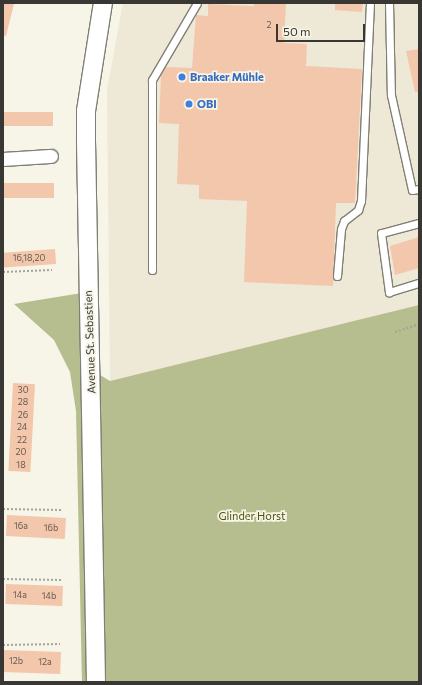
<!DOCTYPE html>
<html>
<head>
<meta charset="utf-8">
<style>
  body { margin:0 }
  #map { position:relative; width:422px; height:685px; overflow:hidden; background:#f7f4e8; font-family:Commissioner,sans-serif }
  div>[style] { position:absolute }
  .built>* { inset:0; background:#eee8d6 }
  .forest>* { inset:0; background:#b6bd8e }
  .building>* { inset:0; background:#f3c7ab; transform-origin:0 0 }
  .path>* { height:2px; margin-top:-1px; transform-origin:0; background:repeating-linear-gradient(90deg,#a4a29a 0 2px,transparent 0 4px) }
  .roads { filter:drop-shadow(1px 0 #817f74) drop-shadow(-1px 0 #817f74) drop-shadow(0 1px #817f74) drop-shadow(0 -1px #817f74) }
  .lane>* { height:7px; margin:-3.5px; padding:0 3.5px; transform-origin:3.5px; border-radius:3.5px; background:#fff }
  .street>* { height:13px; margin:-6.5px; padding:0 6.5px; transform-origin:6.5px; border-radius:6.5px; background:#fff }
  .secondary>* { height:18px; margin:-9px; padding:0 9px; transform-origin:9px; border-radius:9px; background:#fff }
  .dots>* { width:11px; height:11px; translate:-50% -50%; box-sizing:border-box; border:2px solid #f7f4e8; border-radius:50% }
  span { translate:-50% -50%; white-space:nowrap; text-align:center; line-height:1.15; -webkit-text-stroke:3.5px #f7f4e8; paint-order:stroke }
  .number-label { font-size:9px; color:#675b51 }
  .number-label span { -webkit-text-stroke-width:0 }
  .shop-label { font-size:11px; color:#366cbe; font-weight:700 }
  .left { translate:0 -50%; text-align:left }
  .street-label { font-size:11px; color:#383733 }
  .park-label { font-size:11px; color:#4e5507 }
  .frame { position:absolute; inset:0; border:4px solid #383733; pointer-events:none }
  .scale { position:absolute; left:276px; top:24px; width:89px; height:18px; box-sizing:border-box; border:2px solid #383733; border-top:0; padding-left:5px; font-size:12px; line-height:14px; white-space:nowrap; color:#383733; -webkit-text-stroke:3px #f7f4e8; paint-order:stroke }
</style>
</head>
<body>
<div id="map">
  <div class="built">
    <i style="clip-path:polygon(123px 3px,419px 3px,419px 305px,110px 381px,107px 90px)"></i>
  </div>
  <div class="forest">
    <i style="clip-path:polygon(88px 292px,92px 370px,110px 381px,419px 305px,419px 682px,82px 682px,76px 411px,70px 372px,54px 340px,14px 304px)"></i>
  </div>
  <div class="building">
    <i style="clip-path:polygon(3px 3px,14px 4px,6px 36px,3px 35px)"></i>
    <i style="clip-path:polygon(254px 3px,286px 3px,284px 43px,307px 44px,306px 66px,362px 69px,355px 203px,336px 203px,333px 286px,244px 282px,247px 201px,199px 199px,199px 185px,177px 184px,179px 124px,159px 123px,161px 74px,165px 67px,192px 68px,196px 15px,208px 16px,208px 4px,254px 6px)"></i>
    <i style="clip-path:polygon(335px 3px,363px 3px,362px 12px,335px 10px)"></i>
    <i style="clip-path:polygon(419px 49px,419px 92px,415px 92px,406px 51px)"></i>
    <i style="left:53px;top:112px;width:14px;height:50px;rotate:90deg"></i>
    <i style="left:54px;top:183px;width:15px;height:51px;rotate:90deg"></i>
    <i style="clip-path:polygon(419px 237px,419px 268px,395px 275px,390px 246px)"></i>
    <i style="left:55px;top:249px;width:15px;height:52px;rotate:86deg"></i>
    <i style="left:13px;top:383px;width:22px;height:88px;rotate:3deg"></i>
    <i style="left:7px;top:515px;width:59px;height:21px;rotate:3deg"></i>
    <i style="left:6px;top:584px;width:57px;height:20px;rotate:2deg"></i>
    <i style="left:3px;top:650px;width:58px;height:22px;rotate:2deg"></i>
  </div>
  <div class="path">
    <i style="left:3px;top:272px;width:49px;rotate:-2.3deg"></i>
    <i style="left:395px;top:332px;width:25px;rotate:-18deg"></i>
    <i style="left:3px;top:509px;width:59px;rotate:1deg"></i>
    <i style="left:3px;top:579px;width:58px;rotate:1deg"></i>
    <i style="left:3px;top:645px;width:57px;rotate:-1deg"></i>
  </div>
  <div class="roads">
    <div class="lane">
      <i style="left:389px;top:3px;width:92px;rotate:88.8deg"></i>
      <i style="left:391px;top:95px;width:97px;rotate:77.5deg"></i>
      <i style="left:412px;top:190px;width:7px;rotate:-8deg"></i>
      <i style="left:419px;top:223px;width:39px;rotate:165deg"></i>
      <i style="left:381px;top:233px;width:60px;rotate:82.3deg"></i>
      <i style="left:389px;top:292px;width:31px;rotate:-17deg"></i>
      <i style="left:152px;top:270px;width:190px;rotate:-90deg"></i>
      <i style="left:152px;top:80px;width:89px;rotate:-59.7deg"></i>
      <i style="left:337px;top:276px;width:47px;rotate:-85.1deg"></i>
      <i style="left:341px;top:229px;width:9px;rotate:-69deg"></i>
      <i style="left:344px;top:221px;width:18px;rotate:-38deg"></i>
      <i style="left:358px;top:210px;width:9px;rotate:-72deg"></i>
      <i style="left:361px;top:201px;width:198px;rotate:-87.4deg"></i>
    </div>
    <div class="street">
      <i style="left:3px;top:159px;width:48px;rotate:-3.6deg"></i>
    </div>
    <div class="secondary">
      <i style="left:96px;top:682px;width:543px;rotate:-91.06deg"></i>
      <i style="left:86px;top:139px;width:28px;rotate:-90deg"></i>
      <i style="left:86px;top:111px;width:109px;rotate:-81.1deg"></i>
    </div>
  </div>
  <div class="dots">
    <i style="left:182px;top:77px;background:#3f7fe0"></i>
    <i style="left:189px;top:104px;background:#3f7fe0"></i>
  </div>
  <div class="number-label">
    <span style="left:269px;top:25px">2</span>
    <span style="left:29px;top:258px">16,18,20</span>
    <span style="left:23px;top:390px">30</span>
    <span style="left:23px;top:402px">28</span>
    <span style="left:23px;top:415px">26</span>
    <span style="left:22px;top:427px">24</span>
    <span style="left:22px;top:440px">22</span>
    <span style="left:21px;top:452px">20</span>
    <span style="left:21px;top:465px">18</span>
    <span style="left:21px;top:526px">16a</span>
    <span style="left:51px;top:528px">16b</span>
    <span style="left:20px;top:595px">14a</span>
    <span style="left:49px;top:596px">14b</span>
    <span style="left:16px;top:661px">12b</span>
    <span style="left:45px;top:662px">12a</span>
  </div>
  <div class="shop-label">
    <span class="left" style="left:190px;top:77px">Braaker Mühle</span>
    <span class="left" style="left:197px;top:104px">OBI</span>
  </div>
  <div class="street-label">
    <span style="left:90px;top:342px;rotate:-92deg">Avenue St. Sebastien</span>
  </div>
  <div class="park-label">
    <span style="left:252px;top:516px">Glinder Horst</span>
  </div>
  <div class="frame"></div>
  <div class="scale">50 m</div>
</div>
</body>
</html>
